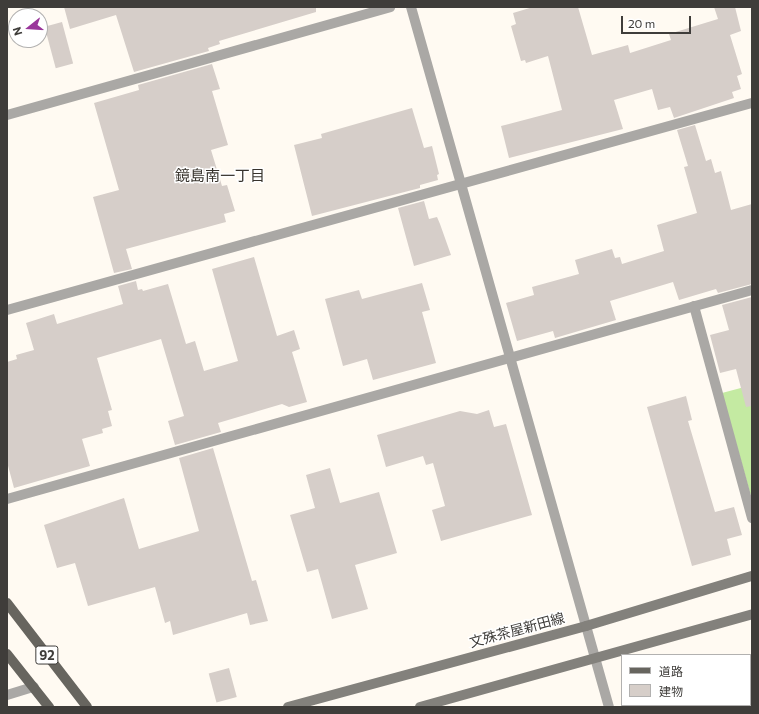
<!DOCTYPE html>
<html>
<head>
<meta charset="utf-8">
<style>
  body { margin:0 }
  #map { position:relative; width:759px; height:714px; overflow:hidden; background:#fffaf2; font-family:Commissioner,"Noto Sans JP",sans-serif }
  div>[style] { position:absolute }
  .green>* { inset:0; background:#c4eaa2 }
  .building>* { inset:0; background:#d6cec9; transform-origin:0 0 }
  .minor>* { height:10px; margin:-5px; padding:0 5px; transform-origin:5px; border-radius:5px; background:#aaa8a5 }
  .secondary>* { height:10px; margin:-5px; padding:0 5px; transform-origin:5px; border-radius:5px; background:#83817c }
  .primary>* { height:10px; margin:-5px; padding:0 5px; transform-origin:5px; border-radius:5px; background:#67655f }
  span { translate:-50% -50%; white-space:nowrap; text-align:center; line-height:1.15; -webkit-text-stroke:3px #fff; paint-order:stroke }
  .shield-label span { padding:1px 3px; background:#fff; border:1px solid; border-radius:3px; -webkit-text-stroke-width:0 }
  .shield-label { font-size:13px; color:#3f3d3a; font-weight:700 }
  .street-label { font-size:14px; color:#3f3d3a }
  .neighbourhood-label { font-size:15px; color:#37332d }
  .frame { position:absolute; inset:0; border:8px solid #3f3d3a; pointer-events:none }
  .legend { position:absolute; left:621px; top:654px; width:130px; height:52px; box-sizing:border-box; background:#fff; border:1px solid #b2b1b0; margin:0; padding:5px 7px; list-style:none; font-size:12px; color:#3f3d3a }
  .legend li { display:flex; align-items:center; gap:8px; height:20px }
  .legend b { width:20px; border:1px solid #b2b1b0 }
  .north { position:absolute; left:8px; top:8px; width:40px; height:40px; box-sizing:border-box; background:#fff; border:1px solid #b2b1b0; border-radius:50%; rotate:253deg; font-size:11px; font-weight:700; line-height:16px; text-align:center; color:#3f3d3a }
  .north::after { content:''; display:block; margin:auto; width:14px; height:18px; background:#9a369b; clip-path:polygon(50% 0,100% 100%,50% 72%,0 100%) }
  .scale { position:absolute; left:621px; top:16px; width:70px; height:18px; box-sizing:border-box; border:2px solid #3f3d3a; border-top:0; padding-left:5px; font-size:12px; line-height:14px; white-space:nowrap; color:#3f3d3a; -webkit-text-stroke:3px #fff; paint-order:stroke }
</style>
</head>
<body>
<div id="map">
  <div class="green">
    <i style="clip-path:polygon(752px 385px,752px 500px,722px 393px)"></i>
  </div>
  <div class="building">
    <i style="clip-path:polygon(64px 7px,316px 7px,316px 12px,219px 41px,220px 44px,208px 48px,209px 51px,134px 72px,116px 15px,70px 29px)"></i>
    <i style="clip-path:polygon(533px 7px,578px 7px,592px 55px,628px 45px,630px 53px,671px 40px,669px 34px,718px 19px,714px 7px,735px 7px,741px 31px,730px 35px,742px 74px,737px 76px,741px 89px,732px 92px,734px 98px,674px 118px,670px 107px,658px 110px,652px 89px,614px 100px,623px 129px,509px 158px,501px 126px,562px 110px,548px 56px,526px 63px,525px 60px,521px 61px,511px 26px,516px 24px,513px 13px)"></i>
    <i style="left:62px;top:22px;width:43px;height:18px;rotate:75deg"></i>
    <i style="clip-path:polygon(212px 64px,220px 89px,212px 91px,228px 145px,211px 150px,222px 186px,227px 185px,235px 211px,224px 214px,226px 222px,126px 249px,132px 269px,114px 273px,93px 197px,119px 190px,94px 103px,139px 90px,138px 85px)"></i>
    <i style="clip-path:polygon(412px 108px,424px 148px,432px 146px,439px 174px,437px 175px,438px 180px,420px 185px,420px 188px,312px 216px,294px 145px,322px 138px,321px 134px)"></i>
    <i style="clip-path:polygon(695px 125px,706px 161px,711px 159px,715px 173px,721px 171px,731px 210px,752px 204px,752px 284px,718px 293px,716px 289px,679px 300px,673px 282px,610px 301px,616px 320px,555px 338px,553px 331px,517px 341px,506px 303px,534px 295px,532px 287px,579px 274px,575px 260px,612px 249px,615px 258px,620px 257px,622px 264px,664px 251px,657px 225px,697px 213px,684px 167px,688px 166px,677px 130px)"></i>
    <i style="clip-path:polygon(424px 201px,429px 219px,437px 217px,440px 224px,451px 255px,414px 266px,398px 208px)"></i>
    <i style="clip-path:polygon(254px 257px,277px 336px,294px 330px,300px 349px,292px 352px,307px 402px,289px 407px,282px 404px,218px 423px,221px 432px,175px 445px,168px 421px,184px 416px,161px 339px,97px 358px,112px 410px,108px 411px,112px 426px,102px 429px,103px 433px,82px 439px,90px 466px,14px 488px,7px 462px,7px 362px,17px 359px,16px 355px,34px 350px,26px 323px,54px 314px,57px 324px,123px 304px,118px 286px,136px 281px,138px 290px,142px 289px,143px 291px,168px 284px,186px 344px,195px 341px,204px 371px,238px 361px,212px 269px)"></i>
    <i style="clip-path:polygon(422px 283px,430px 310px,422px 312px,436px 363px,373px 380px,367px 359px,343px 366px,325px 299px,359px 290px,362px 299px)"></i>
    <i style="clip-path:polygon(752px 297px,752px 406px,746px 407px,736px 369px,720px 373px,710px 335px,729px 330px,722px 305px)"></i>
    <i style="clip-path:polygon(686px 396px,692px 420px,688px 421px,715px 512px,734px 507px,742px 535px,727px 539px,731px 555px,692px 566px,647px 407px)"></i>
    <i style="clip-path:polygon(489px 410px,494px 427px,506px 424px,532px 515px,441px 541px,432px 510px,445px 506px,433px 463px,426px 465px,423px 456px,386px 467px,377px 435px,460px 411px,477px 414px)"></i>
    <i style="clip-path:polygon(213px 448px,252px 581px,256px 580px,268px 621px,250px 625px,247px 613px,173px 635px,170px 621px,165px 623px,155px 587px,88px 606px,75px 563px,57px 568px,44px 525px,124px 498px,139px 549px,199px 531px,179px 458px)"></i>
    <i style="clip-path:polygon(330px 468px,340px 503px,379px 492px,397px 553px,355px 565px,368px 609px,332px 619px,318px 569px,307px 572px,290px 515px,315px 508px,306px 475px)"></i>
    <i style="left:229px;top:668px;width:30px;height:21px;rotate:75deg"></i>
  </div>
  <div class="minor">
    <i style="left:411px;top:7px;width:727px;rotate:74.21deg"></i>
    <i style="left:7px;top:115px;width:398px;rotate:-15.7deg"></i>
    <i style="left:694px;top:306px;width:220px;rotate:74.7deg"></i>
    <i style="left:7px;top:310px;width:773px;rotate:-15.53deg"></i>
    <i style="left:7px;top:499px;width:774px;rotate:-15.67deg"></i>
    <i style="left:7px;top:695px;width:28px;rotate:-17deg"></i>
  </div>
  <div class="secondary">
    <i style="left:288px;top:707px;width:309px;rotate:-15.2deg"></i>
    <i style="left:586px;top:626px;width:173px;rotate:-16.8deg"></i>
    <i style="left:420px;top:707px;width:345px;rotate:-15.6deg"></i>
  </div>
  <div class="primary">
    <i style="left:7px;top:603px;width:131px;rotate:52.4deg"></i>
    <i style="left:7px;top:654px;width:68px;rotate:51.6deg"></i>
  </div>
  <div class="shield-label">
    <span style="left:47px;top:655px">92</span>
  </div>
  <div class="street-label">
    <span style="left:517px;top:630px;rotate:-15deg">文殊茶屋新田線</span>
  </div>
  <div class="neighbourhood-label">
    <span style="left:220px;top:176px">鏡島南一丁目</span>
  </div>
  <div class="frame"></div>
  <ul class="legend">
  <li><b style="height:5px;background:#67655f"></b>道路</li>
  <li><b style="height:11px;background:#d6cec9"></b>建物</li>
  </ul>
  <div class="north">N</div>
  <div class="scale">20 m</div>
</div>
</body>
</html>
